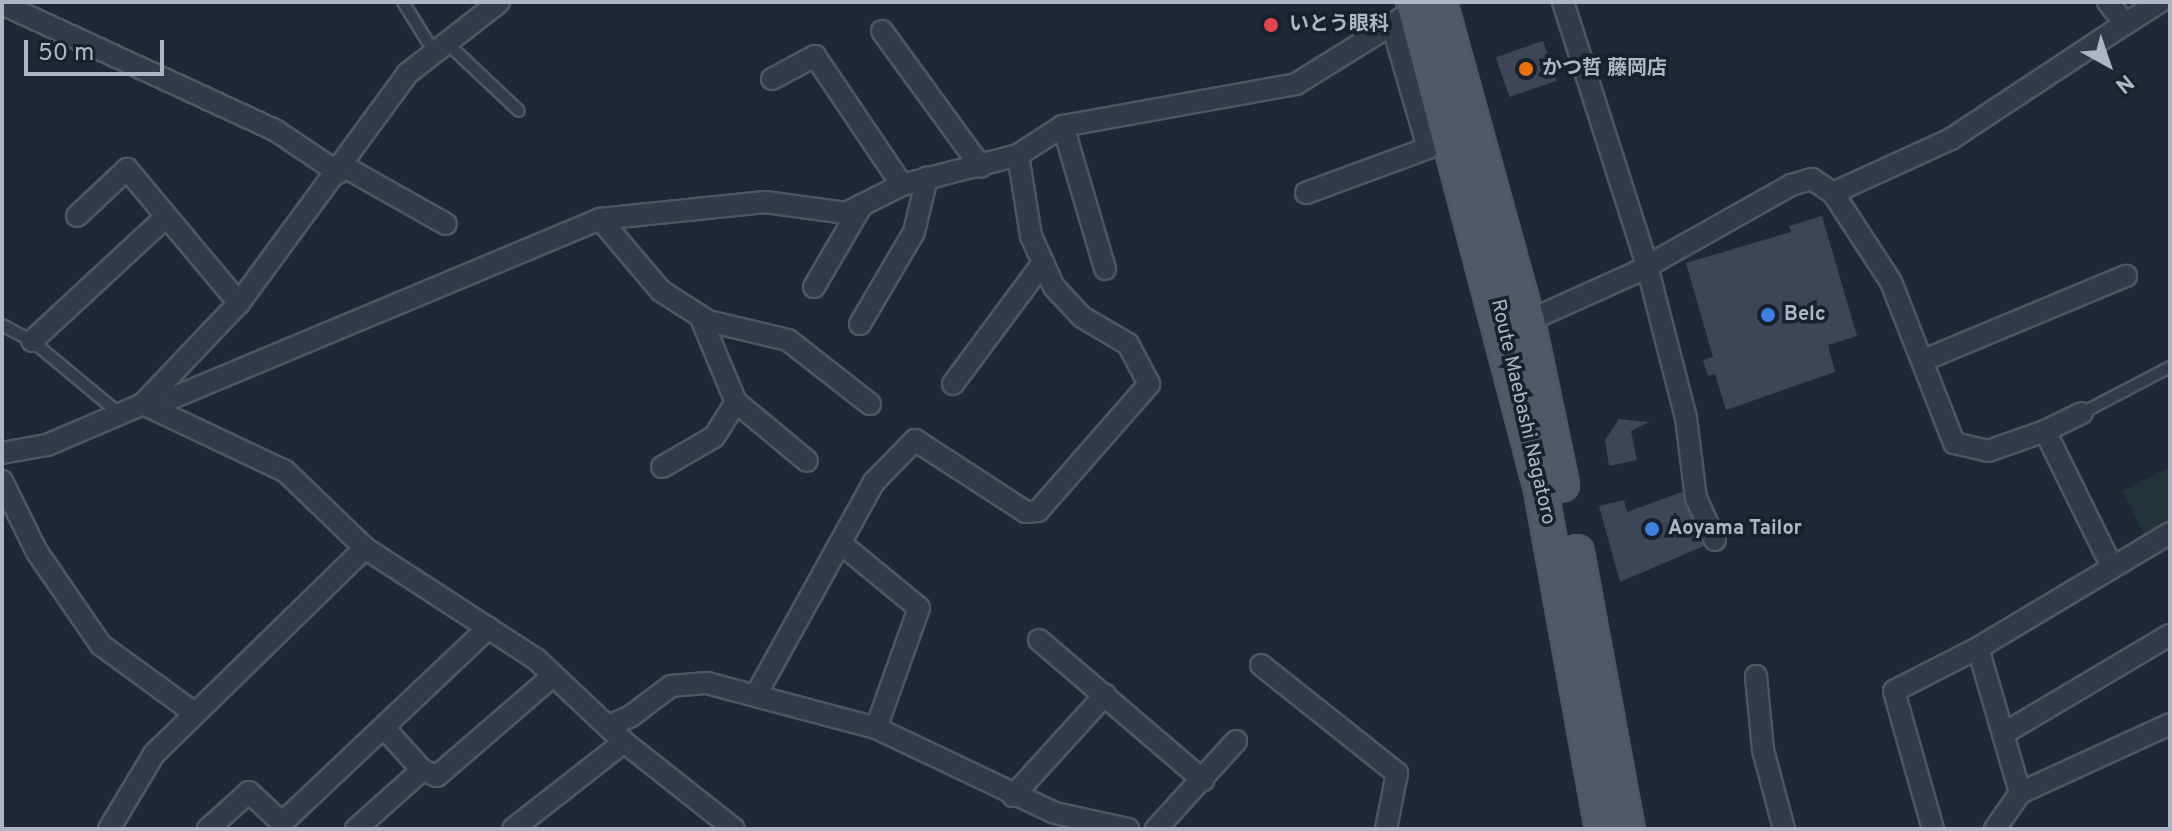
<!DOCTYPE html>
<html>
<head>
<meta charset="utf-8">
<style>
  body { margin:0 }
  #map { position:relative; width:2172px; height:831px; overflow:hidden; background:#202838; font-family:Overpass,"Noto Sans JP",sans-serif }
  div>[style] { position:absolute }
  .green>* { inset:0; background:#223439 }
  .building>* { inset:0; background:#3c4658; transform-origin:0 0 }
  .roads { filter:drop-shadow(2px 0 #4e5563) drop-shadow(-2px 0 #4e5563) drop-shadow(0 2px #4e5563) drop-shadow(0 -2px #4e5563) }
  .lane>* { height:10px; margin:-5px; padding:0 5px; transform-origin:5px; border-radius:5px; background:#343a49 }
  .street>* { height:20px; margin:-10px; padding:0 10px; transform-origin:10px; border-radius:10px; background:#343a49 }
  .primary>* { height:32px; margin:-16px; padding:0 16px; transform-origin:16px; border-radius:16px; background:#515969 }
  .dots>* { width:22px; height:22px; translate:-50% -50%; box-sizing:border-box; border:4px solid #19202d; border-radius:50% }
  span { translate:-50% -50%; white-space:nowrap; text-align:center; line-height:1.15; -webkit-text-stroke:7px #19202d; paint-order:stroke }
  .poi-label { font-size:20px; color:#aeb5c5; font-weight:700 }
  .left { translate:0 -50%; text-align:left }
  .street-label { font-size:20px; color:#aeb5c5 }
  .frame { position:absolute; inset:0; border:4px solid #aeb5c5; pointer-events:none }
  .north { position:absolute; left:2068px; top:24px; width:80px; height:80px; -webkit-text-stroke:6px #19202d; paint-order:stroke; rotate:140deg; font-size:22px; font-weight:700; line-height:32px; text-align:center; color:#aeb5c5 }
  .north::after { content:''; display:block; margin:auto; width:28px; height:36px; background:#aeb5c5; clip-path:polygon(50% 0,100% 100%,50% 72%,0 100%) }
  .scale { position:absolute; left:24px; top:40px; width:140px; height:36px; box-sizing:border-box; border:4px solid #aeb5c5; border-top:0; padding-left:10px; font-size:24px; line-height:28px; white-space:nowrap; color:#aeb5c5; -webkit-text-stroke:6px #19202d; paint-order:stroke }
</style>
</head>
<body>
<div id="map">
  <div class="green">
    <i style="clip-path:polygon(2170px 467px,2170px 523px,2145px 537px,2123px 491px)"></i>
  </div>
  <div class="building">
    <i style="left:1543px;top:41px;width:42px;height:50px;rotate:71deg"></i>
    <i style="clip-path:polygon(1822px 216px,1857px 336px,1828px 345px,1835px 372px,1726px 410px,1715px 374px,1708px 376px,1703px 360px,1713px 357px,1686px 263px,1791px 232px,1789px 226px)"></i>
    <i style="clip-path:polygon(1619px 419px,1649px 422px,1631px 431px,1637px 460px,1609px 466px,1605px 440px)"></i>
    <i style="clip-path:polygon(1682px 492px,1704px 546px,1620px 582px,1599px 506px,1624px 500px,1627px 512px)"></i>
  </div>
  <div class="roads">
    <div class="lane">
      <i style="left:403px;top:2px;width:59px;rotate:58.2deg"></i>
      <i style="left:446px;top:42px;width:100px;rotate:43.4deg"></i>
      <i style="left:2px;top:325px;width:34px;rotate:28deg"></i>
      <i style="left:32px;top:341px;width:114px;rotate:39.7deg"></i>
      <i style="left:2082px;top:413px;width:99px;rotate:-27.6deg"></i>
    </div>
    <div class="street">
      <i style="left:1563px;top:2px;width:277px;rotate:72.3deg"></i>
      <i style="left:1647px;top:266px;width:157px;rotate:75.6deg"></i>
      <i style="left:1686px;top:418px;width:81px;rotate:82.9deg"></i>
      <i style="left:1696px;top:498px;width:46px;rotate:65.7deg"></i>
      <i style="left:2108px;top:2px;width:28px;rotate:52deg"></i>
      <i style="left:2125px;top:24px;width:41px;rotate:-32.2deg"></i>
      <i style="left:2px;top:4px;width:301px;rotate:24.8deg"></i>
      <i style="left:275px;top:130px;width:77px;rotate:33.9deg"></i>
      <i style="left:882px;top:31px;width:168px;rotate:53.9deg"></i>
      <i style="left:772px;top:79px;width:49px;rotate:-28.1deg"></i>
      <i style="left:815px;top:56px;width:156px;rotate:56deg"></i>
      <i style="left:1063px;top:126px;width:149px;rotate:73.6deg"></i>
      <i style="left:343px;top:166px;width:118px;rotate:29.4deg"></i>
      <i style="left:1306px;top:193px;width:130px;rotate:-20.2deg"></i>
      <i style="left:1428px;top:148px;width:129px;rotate:-106.2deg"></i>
      <i style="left:1833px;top:193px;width:130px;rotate:-24.6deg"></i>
      <i style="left:1951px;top:139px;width:209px;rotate:-33.5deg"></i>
      <i style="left:77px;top:216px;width:69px;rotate:-43.2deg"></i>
      <i style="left:127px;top:169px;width:175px;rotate:50.1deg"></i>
      <i style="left:600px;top:219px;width:94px;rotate:49.7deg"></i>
      <i style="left:661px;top:291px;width:56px;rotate:32.6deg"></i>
      <i style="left:708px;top:321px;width:82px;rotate:13.4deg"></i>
      <i style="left:788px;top:340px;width:104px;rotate:38deg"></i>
      <i style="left:814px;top:287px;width:95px;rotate:-59.7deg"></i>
      <i style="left:700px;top:316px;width:93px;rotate:67.3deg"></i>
      <i style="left:736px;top:402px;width:92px;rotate:39.7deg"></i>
      <i style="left:1528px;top:321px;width:117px;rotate:-24.2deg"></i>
      <i style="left:1635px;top:273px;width:179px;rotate:-29.4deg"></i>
      <i style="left:1791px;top:185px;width:22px;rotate:-16deg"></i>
      <i style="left:1812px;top:179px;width:25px;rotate:34deg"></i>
      <i style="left:1833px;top:193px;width:106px;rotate:56.9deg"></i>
      <i style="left:1891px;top:282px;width:173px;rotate:68.6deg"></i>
      <i style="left:1954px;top:443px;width:35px;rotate:13deg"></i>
      <i style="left:1988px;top:451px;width:60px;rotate:-19.3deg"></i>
      <i style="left:2045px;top:431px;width:152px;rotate:63.8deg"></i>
      <i style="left:860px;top:324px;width:107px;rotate:-59.6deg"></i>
      <i style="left:914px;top:232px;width:56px;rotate:-76.5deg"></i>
      <i style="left:32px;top:341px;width:183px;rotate:-42.8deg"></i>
      <i style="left:1924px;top:360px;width:219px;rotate:-22.6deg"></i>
      <i style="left:953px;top:384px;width:151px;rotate:-53.4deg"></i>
      <i style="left:143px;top:404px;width:157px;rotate:25.3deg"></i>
      <i style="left:285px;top:471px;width:111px;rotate:43.9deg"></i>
      <i style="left:365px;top:548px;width:204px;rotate:33deg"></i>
      <i style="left:536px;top:659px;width:121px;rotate:43.3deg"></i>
      <i style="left:624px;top:742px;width:140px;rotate:38.3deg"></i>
      <i style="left:143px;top:404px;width:139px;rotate:-46.5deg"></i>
      <i style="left:239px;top:303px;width:284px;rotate:-53.7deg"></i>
      <i style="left:407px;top:74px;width:117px;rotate:-38deg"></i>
      <i style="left:2045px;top:431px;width:41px;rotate:-25.9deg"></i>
      <i style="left:2px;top:453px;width:46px;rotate:-10.1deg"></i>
      <i style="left:47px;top:445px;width:104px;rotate:-23.1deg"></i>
      <i style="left:143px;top:404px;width:27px;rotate:-10deg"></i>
      <i style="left:170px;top:399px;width:466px;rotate:-22.7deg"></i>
      <i style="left:600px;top:219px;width:166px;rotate:-5.9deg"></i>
      <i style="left:765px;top:202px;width:82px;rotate:7.7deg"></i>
      <i style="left:846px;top:213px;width:63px;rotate:-26.6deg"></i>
      <i style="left:902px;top:185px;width:120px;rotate:-14.5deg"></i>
      <i style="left:1018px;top:155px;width:54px;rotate:-32.8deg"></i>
      <i style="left:1063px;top:126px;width:237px;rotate:-10.2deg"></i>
      <i style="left:1296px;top:84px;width:150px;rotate:-31.9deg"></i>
      <i style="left:662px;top:467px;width:60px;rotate:-30deg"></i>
      <i style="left:714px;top:437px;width:41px;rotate:-57.8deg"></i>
      <i style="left:2px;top:481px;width:79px;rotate:63.8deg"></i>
      <i style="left:37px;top:552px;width:113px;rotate:55.5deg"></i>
      <i style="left:101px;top:645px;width:114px;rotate:36.1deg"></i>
      <i style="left:840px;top:543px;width:102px;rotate:39.4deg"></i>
      <i style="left:919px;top:608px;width:127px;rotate:109.7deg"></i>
      <i style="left:1039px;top:640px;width:216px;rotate:40.5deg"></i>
      <i style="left:1978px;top:648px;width:151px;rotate:73.8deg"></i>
      <i style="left:1261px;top:665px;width:174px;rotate:38.5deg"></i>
      <i style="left:1397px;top:773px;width:57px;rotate:101.1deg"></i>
      <i style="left:1756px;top:676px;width:74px;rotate:84.6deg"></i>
      <i style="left:1763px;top:750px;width:82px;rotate:75.1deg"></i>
      <i style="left:757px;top:693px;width:241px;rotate:-61deg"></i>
      <i style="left:874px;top:482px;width:59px;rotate:-45.7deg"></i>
      <i style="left:915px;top:440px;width:132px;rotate:33deg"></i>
      <i style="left:1026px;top:512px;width:12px;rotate:-5deg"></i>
      <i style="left:1038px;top:511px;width:169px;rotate:-48.8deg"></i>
      <i style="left:1149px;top:384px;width:45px;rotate:-117.7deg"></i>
      <i style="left:1128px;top:344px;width:53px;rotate:-149.6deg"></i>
      <i style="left:1082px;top:317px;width:41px;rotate:-133deg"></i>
      <i style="left:1054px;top:287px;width:56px;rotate:-114.3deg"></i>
      <i style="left:1031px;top:236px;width:82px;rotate:-99.1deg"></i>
      <i style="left:609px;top:726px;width:24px;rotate:-24deg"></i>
      <i style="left:631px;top:716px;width:50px;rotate:-36.9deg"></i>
      <i style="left:671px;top:686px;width:36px;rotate:-5deg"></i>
      <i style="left:707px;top:683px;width:175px;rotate:14.9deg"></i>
      <i style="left:876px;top:728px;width:198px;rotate:25.4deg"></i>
      <i style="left:1055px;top:813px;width:75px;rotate:12.4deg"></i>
      <i style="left:385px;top:729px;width:55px;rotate:47.9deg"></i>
      <i style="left:422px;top:770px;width:16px;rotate:22deg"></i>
      <i style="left:437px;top:776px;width:153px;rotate:-40.8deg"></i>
      <i style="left:2003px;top:734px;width:194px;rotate:-30.7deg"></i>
      <i style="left:1013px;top:796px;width:137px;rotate:-47.7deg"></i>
      <i style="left:109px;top:829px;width:87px;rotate:-59deg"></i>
      <i style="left:154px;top:754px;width:295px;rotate:-44.3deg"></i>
      <i style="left:208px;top:829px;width:55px;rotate:-42.1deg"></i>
      <i style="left:249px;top:792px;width:45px;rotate:43.2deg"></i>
      <i style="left:282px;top:823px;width:284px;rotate:-43.4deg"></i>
      <i style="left:356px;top:829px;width:89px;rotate:-41.8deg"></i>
      <i style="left:513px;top:829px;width:141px;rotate:-38.1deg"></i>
      <i style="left:1156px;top:829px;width:119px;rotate:-47.7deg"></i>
      <i style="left:1933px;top:829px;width:143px;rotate:-105.8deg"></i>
      <i style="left:1894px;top:691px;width:94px;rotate:-27.1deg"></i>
      <i style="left:1978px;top:648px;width:224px;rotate:-30.9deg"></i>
      <i style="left:1995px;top:829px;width:44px;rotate:-55.2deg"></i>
      <i style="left:2020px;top:793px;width:165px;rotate:-24.7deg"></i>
    </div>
    <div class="primary">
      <i style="left:1413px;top:2px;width:499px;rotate:75.3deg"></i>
      <i style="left:1540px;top:485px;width:350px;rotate:79.8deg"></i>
      <i style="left:1440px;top:2px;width:331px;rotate:74.6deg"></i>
      <i style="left:1528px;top:321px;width:167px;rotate:78.2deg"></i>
      <i style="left:1577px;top:552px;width:282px;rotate:79.6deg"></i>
    </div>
  </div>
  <div class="dots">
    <i style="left:1271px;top:25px;background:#e0444e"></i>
    <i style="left:1526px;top:69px;background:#e8710a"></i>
    <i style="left:1768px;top:315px;background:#3f7fe0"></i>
    <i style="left:1652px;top:529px;background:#3f7fe0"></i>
  </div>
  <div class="poi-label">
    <span class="left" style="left:1289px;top:25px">いとう眼科</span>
    <span class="left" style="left:1542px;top:69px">かつ哲 藤岡店</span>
    <span class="left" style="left:1784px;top:315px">Belc</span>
    <span class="left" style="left:1668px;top:529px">Aoyama Tailor</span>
  </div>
  <div class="street-label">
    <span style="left:1522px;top:412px;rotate:77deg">Route Maebashi Nagatoro</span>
  </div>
  <div class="frame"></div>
  <div class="north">N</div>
  <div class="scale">50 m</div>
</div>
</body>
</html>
